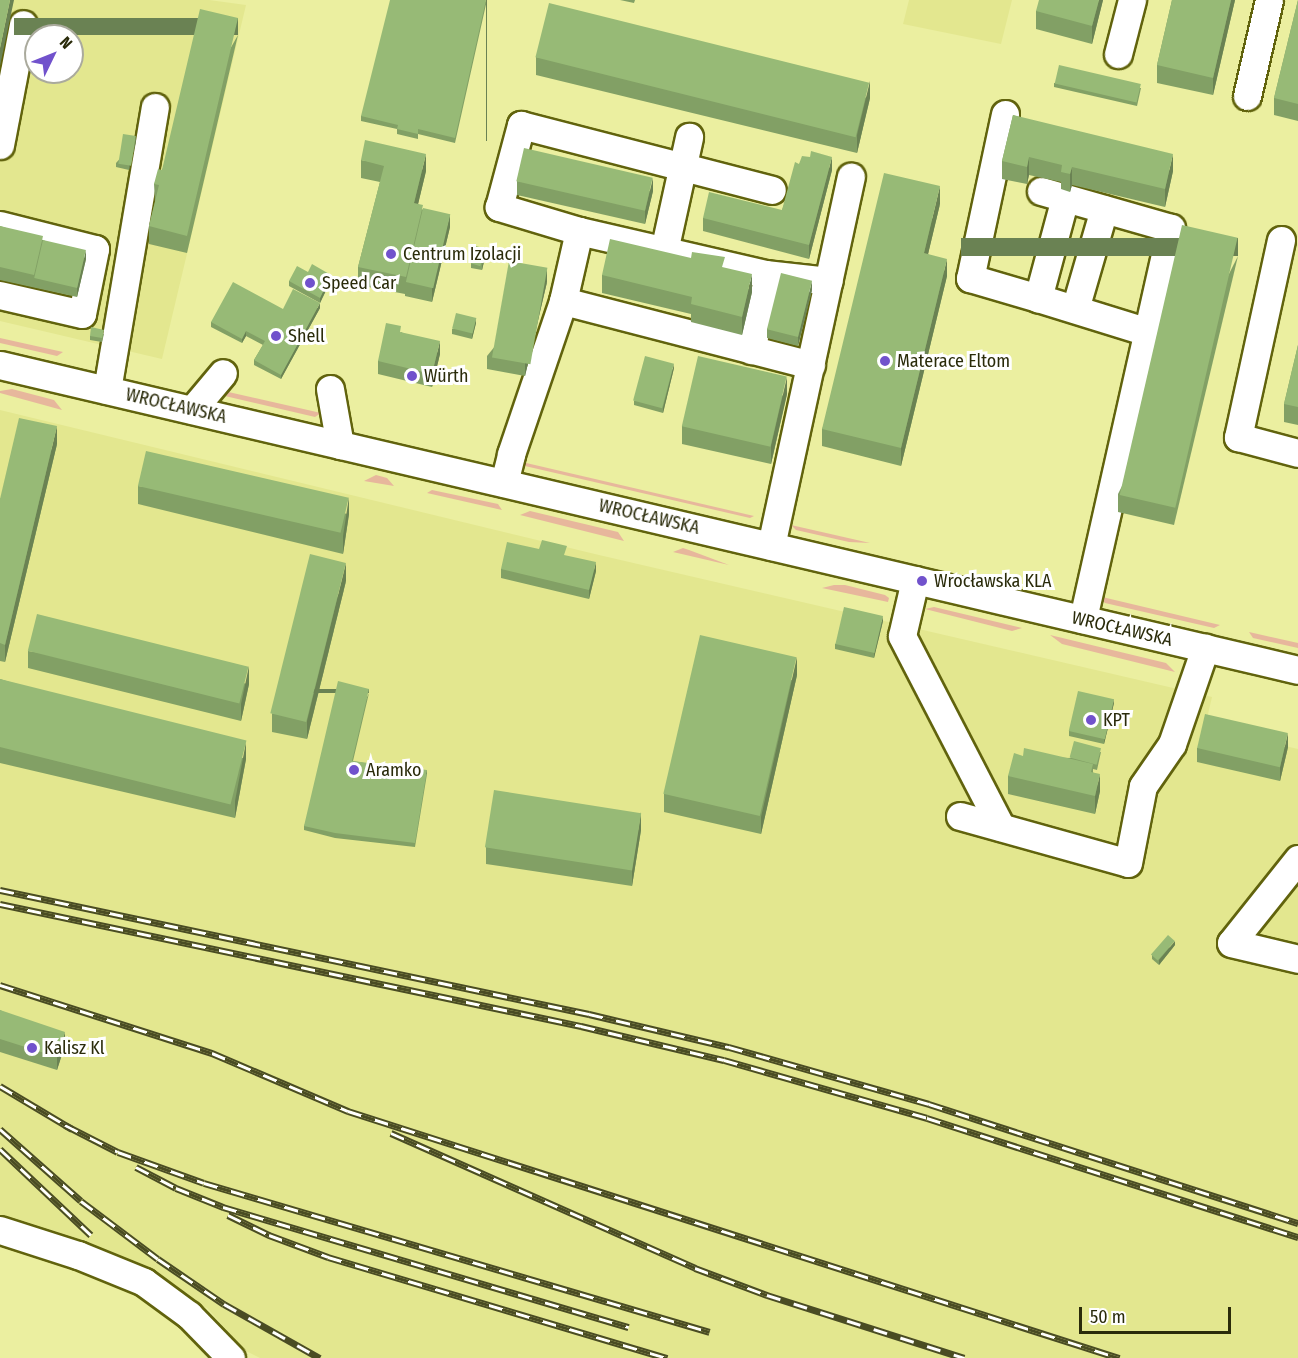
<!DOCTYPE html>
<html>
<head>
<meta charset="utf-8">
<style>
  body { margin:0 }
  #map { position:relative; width:1298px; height:1358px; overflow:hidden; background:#ebefa0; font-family:"Fira Sans Condensed",sans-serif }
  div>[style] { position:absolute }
  .built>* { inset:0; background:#e3e78f }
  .green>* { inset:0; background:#e7b79c }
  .roads { filter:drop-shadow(2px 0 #61630d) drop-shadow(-2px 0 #61630d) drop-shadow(0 2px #61630d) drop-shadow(0 -2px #61630d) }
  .minor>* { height:27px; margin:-13.5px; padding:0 13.5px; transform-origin:13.5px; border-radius:13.5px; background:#fff }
  .rail>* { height:7px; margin-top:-3.5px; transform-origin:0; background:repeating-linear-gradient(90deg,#fff 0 14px,#4a4c23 0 28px); box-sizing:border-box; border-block:2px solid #4a4c23 }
  .wall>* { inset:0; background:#82a065 }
  .shaded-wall>* { inset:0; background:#6a8253; transform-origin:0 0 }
  .building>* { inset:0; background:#97ba76; transform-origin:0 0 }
  .dots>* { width:16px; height:16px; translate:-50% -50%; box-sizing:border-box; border:3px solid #fff; border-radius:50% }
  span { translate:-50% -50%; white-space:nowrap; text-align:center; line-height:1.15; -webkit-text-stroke:6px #fff; paint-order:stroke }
  .poi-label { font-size:18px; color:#2a2b0a }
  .left { translate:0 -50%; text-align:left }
  .street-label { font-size:18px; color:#2a2b0a }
  .north { position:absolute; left:24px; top:24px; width:60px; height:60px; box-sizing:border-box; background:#fff; border:2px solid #aaaa9d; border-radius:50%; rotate:47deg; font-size:16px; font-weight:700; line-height:24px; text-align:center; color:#2a2b0a }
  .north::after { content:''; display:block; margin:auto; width:21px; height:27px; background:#7152cc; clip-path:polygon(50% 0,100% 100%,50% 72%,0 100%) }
  .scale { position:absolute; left:1079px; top:1307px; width:152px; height:27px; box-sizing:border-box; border:3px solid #2a2b0a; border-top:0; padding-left:8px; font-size:18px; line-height:21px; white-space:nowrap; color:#2a2b0a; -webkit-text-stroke:4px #fff; paint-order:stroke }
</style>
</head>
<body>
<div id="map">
  <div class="built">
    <i style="clip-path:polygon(evenodd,0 0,209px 0,246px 5px,162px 359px,0 321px,0 0,36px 36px,72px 36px,72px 72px,36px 72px,36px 36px)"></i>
    <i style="clip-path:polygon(909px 0,1012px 0,1001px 44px,903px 24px)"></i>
    <i style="clip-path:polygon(0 410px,599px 555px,1212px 697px,1205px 727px,1298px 749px,1298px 1358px,260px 1358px,246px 1351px,207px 1308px,0 1240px)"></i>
  </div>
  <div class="green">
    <i style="clip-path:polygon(0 338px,63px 352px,57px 356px,0 343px)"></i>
    <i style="clip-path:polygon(12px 389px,54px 400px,62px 410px,0 393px,0 391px)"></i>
    <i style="clip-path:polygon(224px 391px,321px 413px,315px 417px,225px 396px)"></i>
    <i style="clip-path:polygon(522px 462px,754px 516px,750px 518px,525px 466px)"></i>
    <i style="clip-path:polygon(376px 475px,387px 478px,394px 486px,364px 481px)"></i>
    <i style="clip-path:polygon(432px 490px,498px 504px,502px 510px,427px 493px)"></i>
    <i style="clip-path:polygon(530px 511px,618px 532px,624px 541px,520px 515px)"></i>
    <i style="clip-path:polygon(791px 525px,870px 543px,849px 542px,796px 530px)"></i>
    <i style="clip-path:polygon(683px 548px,689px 550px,729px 565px,673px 552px)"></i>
    <i style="clip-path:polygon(834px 585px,845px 585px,885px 595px,889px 598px,888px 602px,822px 588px)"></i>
    <i style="clip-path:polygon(1098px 596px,1220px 625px,1214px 628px,1105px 603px)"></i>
    <i style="clip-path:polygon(934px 607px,1022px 628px,1012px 631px,925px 609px)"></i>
    <i style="clip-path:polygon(1249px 632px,1298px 643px,1298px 648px,1253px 638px)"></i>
    <i style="clip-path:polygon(1050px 635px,1166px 663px,1175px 672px,1062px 644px)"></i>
  </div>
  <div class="roads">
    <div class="minor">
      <i style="left:1118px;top:54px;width:56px;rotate:-75.5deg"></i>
      <i style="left:1247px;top:96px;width:98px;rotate:-77.1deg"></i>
      <i style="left:1005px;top:114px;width:168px;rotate:102deg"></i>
      <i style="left:970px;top:278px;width:71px;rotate:16.4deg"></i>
      <i style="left:0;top:145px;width:123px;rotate:-79.2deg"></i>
      <i style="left:1041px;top:191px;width:135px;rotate:15.9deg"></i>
      <i style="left:1171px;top:228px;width:401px;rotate:102.7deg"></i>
      <i style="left:1065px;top:198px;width:104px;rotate:105.1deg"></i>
      <i style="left:1038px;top:298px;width:115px;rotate:17.2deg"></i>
      <i style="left:0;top:225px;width:98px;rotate:14.2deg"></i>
      <i style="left:95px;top:249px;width:66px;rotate:101.3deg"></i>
      <i style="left:82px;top:314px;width:84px;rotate:-167deg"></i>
      <i style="left:579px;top:231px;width:84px;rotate:-163.3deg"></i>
      <i style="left:499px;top:207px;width:85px;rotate:-75deg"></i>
      <i style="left:521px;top:125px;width:259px;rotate:14.5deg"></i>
      <i style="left:1281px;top:240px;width:202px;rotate:102.3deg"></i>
      <i style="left:1238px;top:437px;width:62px;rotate:14.9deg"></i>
      <i style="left:664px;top:251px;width:117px;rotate:-77.6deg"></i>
      <i style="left:1075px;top:309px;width:104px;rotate:-73.8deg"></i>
      <i style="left:751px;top:350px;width:77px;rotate:-77.2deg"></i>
      <i style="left:0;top:365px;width:1333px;rotate:13.22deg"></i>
      <i style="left:811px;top:365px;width:256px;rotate:-165.5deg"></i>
      <i style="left:563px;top:301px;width:72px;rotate:-77.1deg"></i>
      <i style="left:579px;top:231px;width:191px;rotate:13deg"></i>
      <i style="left:765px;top:274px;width:64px;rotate:6.2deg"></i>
      <i style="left:330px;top:389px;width:57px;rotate:79.9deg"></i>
      <i style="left:107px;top:390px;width:287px;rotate:-80.4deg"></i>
      <i style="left:192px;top:410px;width:48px;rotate:-50deg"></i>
      <i style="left:504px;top:483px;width:30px;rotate:-76deg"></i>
      <i style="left:511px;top:454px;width:162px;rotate:-71.2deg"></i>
      <i style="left:771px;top:546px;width:378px;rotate:-77.8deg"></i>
      <i style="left:915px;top:580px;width:57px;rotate:103.1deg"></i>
      <i style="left:902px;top:636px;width:215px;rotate:62.6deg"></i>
      <i style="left:960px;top:816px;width:174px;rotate:15.6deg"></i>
      <i style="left:1128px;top:863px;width:78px;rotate:-79deg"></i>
      <i style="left:1143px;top:786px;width:51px;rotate:-55.4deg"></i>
      <i style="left:1172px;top:744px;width:102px;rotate:-71deg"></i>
      <i style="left:1298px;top:859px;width:107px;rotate:128.6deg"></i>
      <i style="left:1231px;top:943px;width:69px;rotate:13.4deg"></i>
      <i style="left:0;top:1230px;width:82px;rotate:17.8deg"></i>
      <i style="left:78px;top:1255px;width:71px;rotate:22.2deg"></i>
      <i style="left:144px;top:1282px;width:56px;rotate:36.3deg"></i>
      <i style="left:189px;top:1315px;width:60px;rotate:45.7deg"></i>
    </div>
  </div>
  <div class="rail">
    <i style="left:0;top:890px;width:602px;rotate:11.89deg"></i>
    <i style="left:589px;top:1014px;width:144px;rotate:13.3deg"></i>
    <i style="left:729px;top:1047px;width:208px;rotate:15.9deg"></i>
    <i style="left:929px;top:1104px;width:388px;rotate:17.9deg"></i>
    <i style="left:0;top:904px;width:594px;rotate:11.86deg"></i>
    <i style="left:581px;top:1026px;width:147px;rotate:13.4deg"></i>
    <i style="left:724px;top:1060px;width:211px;rotate:15.9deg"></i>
    <i style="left:927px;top:1118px;width:390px;rotate:17.8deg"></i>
    <i style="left:0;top:985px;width:223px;rotate:17.8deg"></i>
    <i style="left:212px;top:1053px;width:148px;rotate:23.1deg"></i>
    <i style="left:348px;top:1111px;width:810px;rotate:17.76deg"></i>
    <i style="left:0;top:1086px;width:84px;rotate:30.8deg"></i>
    <i style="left:65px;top:1125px;width:59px;rotate:27deg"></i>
    <i style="left:118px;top:1152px;width:91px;rotate:19.8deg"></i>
    <i style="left:204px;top:1183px;width:527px;rotate:16.41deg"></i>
    <i style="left:0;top:1129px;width:108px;rotate:41.6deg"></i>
    <i style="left:81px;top:1201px;width:96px;rotate:37deg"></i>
    <i style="left:158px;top:1259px;width:80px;rotate:34.3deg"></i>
    <i style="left:224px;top:1304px;width:110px;rotate:29.4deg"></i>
    <i style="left:391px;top:1133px;width:333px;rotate:23.9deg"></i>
    <i style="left:695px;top:1268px;width:77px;rotate:20.6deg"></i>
    <i style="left:767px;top:1295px;width:207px;rotate:17.7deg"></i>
    <i style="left:0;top:1149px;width:125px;rotate:43.4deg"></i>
    <i style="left:136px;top:1167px;width:45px;rotate:27.7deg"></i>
    <i style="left:176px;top:1188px;width:51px;rotate:22deg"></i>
    <i style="left:223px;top:1207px;width:423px;rotate:16.5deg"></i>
    <i style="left:228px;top:1215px;width:46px;rotate:26deg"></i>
    <i style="left:269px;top:1235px;width:63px;rotate:20.4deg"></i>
    <i style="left:328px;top:1257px;width:354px;rotate:16.6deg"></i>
  </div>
  <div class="wall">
    <i style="clip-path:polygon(487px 0,455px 143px,418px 134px,418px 139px,397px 134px,397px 129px,361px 121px,361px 116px)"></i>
    <i style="clip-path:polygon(620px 0,635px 0,634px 3px)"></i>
    <i style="clip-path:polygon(1103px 0,1092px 44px,1036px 29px,1036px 11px)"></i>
    <i style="clip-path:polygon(1172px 0,1235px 0,1213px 95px,1157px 83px,1157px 65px)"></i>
    <i style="clip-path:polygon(1298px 0,1298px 121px,1274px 115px,1274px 98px)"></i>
    <i style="clip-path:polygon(238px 35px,187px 253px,149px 244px,149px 226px,155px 202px,154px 184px)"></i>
    <i style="clip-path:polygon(536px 57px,870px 98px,857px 153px,536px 75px)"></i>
    <i style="clip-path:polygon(1054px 83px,1141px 88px,1137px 106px,1054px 87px)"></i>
    <i style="clip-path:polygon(1013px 115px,1173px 171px,1165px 207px,1072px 185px,1070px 192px,1061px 189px,1061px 182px,1029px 175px,1027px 184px,1002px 179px,1002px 161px)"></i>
    <i style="clip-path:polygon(136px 141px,129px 170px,116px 167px,116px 163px)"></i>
    <i style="clip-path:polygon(810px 157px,832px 170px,809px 259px,703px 231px,703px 218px,782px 210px,799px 164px)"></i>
    <i style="clip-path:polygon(361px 160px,426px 171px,418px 204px,423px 210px,450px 227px,432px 302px,405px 296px,405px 294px,358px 285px,358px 267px,380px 182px,361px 178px)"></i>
    <i style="clip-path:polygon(517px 181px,653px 191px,645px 224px,517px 195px)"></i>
    <i style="clip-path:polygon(940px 204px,928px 254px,947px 276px,901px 466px,822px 446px,822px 429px)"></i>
    <i style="clip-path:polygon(0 226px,43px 240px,86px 259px,77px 297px,0 280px)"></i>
    <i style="clip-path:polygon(486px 253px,482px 270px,471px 268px,471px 263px)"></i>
    <i style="clip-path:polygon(1238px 256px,1174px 525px,1118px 512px,1118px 494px)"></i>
    <i style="clip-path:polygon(725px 268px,752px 292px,742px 335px,691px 322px,691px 314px,602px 293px,602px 275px)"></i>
    <i style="clip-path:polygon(331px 280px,320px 303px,289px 286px,289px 281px)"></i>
    <i style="clip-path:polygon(547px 282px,525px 376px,487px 369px,487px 356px)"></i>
    <i style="clip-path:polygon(812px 290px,798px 346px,767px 338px,767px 329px)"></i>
    <i style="clip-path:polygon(320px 308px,281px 379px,254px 365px,254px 360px,263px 345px,246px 336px,242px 343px,211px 327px,211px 322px,283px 309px)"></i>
    <i style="clip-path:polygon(476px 323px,472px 339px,452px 334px,452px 329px)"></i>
    <i style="clip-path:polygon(401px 332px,440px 354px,432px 387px,378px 374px,378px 361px)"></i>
    <i style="clip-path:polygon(104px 334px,102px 342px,90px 340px,90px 336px)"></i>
    <i style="clip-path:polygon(1298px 345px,1298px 425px,1284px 422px,1284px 404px)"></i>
    <i style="clip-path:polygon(674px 368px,663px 413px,634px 405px,634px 401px)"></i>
    <i style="clip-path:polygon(787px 394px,771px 464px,682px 444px,682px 426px)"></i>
    <i style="clip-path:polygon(57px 444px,5px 662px,0 661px,0 499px)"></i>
    <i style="clip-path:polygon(138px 486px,349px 514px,343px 554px,138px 504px)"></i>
    <i style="clip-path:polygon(566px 556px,596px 571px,589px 599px,501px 578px,501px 569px)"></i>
    <i style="clip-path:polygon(346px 581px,307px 739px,272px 732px,272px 714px)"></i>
    <i style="clip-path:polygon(883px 621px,874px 658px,835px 649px,835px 644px)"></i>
    <i style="clip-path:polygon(28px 651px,249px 684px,241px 721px,28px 668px)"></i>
    <i style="clip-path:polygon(797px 675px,761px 834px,664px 812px,664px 794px)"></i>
    <i style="clip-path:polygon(0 679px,246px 759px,235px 818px,0 763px)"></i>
    <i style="clip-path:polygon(369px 693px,353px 761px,427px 774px,415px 847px,335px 838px,304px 830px,304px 826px)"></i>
    <i style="clip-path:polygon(1114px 703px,1104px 744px,1069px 736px,1069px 731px)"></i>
    <i style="clip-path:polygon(1288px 747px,1280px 781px,1197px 762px,1197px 748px)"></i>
    <i style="clip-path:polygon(1101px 752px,1097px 770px,1093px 769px,1093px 772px,1100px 791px,1095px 814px,1008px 794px,1008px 776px,1023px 756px,1070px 758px)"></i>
    <i style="clip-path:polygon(641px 830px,632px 886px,486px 864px,486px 847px)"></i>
    <i style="clip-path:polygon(1175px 945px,1159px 965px,1152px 959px,1152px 955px)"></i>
    <i style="clip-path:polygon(0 1010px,65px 1045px,57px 1070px,0 1052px)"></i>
  </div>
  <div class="shaded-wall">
    <i style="clip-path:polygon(10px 0,14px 0,0 66px,0 48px)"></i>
    <i style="left:486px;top:0;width:1px;height:141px"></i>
    <i style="clip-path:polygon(1099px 0,1103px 0,1092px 44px,1092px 26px)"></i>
    <i style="clip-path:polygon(1231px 0,1235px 0,1213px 95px,1213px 78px)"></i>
    <i style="left:238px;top:18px;width:17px;height:224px;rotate:90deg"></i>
    <i style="clip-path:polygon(870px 81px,870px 98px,857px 153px,857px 135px)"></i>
    <i style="clip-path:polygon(136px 136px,136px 141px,129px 170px,129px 166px)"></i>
    <i style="clip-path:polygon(426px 154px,426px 171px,414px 221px,414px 203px)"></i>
    <i style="clip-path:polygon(1173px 154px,1173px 171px,1165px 207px,1165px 189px)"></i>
    <i style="clip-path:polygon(832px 157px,832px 170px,809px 259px,809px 245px)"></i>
    <i style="clip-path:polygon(1029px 157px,1029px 175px,1027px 184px,1027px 167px)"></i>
    <i style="clip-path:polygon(1072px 167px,1072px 185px,1070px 192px,1070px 174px)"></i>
    <i style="clip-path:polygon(653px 178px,653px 191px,645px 224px,645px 211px)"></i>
    <i style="clip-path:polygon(940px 186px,940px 204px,924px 271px,924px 253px)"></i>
    <i style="clip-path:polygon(450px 214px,450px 227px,432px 302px,432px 288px)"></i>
    <i style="left:1238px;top:238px;width:18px;height:277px;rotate:90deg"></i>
    <i style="clip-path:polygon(486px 249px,486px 253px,482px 270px,482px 266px)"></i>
    <i style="clip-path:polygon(86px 250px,86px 259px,77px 297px,77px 288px)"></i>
    <i style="clip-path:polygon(947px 259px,947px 276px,901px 466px,901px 448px)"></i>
    <i style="clip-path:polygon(547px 268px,547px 282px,525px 376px,525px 362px)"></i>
    <i style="clip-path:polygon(752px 274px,752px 292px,742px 335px,742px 317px)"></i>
    <i style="clip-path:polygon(331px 275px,331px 280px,320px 303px,320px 298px)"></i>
    <i style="clip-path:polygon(812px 281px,812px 290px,798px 346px,798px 337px)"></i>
    <i style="clip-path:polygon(320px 303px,320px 308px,281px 379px,281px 375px)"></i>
    <i style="clip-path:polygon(476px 318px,476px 323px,472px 339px,472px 335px)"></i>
    <i style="clip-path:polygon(246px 331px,246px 336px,242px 343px,242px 339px)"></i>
    <i style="clip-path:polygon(440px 341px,440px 354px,432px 387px,432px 374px)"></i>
    <i style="clip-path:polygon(674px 364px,674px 368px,663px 413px,663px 408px)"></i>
    <i style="clip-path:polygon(787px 377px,787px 394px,771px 464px,771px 446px)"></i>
    <i style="clip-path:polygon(57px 426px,57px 444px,5px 662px,5px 645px)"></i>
    <i style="clip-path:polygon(349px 497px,349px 514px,343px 554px,343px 536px)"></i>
    <i style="clip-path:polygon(596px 562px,596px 571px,589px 599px,589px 590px)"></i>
    <i style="clip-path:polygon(346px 563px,346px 581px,307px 739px,307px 721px)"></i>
    <i style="clip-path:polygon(883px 616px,883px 621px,874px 658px,874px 654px)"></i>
    <i style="clip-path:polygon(797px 657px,797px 675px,761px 834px,761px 817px)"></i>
    <i style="clip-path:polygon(249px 666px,249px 684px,241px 721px,241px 704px)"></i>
    <i style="left:369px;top:689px;width:4px;height:74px;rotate:90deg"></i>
    <i style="clip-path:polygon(1114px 699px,1114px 703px,1104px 744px,1104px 740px)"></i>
    <i style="clip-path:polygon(1288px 733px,1288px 747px,1280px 781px,1280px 767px)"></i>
    <i style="clip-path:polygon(246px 742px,246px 759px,235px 818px,235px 801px)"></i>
    <i style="left:427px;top:770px;width:4px;height:74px;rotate:90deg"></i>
    <i style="clip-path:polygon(1100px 774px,1100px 791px,1095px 814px,1095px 796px)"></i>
    <i style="clip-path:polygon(641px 812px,641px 830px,632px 886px,632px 869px)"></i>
    <i style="clip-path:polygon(1175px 941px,1175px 945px,1159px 965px,1159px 960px)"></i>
    <i style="clip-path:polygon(65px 1032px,65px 1045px,57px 1070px,57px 1057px)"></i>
  </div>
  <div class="building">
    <i style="clip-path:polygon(0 0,10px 0,0 48px)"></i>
    <i style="clip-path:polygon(390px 0,486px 0,455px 138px,418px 129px,418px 134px,397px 129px,398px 125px,361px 116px)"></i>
    <i style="clip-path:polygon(1039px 0,1099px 0,1092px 26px,1036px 11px)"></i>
    <i style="clip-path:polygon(1172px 0,1231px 0,1213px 78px,1157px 65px)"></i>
    <i style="clip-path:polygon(1298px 0,1298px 104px,1274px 98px)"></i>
    <i style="left:549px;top:3px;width:330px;height:56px;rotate:14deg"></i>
    <i style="clip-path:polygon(200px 9px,238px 18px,187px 236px,149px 226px,159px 185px,154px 184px,158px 169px,162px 170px)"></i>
    <i style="left:1059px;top:65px;width:84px;height:19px;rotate:13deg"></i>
    <i style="clip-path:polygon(1013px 115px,1173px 154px,1165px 189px,1072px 167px,1070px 174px,1061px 172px,1062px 165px,1029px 157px,1027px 167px,1002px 161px)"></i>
    <i style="left:123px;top:134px;width:13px;height:30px;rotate:9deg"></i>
    <i style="clip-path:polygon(365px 140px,426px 154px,414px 203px,423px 205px,406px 277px,358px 267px,384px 166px,361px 160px)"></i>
    <i style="left:524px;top:148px;width:132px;height:34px;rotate:13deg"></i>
    <i style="clip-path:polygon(811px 151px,832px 157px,809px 245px,703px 218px,709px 192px,782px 210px,795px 162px,799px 164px,802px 156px,810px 157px)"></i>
    <i style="clip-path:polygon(884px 173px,940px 186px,924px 253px,947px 259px,901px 448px,822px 429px)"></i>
    <i style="left:423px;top:208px;width:28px;height:76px;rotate:13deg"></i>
    <i style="left:1182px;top:225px;width:57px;height:277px;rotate:13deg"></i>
    <i style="clip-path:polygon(0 226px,43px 236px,34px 275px,0 267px)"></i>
    <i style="clip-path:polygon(610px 239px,691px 258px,692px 252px,725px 257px,722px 267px,752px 274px,742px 317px,691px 304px,692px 297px,602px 275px)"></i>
    <i style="left:43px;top:240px;width:44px;height:39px;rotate:13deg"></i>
    <i style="left:476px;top:246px;width:10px;height:18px;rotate:17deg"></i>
    <i style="left:509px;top:261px;width:39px;height:98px;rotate:10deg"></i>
    <i style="clip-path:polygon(312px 264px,331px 275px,320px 298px,289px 281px,297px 266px,308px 272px)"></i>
    <i style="left:781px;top:273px;width:32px;height:58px;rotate:14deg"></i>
    <i style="clip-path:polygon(233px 282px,283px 309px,293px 289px,320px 303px,281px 375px,254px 360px,265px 341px,246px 331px,242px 339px,211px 322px)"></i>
    <i style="left:456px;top:313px;width:21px;height:16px;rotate:14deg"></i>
    <i style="clip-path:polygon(386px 323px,401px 326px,400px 332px,440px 341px,432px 374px,378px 361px)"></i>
    <i style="clip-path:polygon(91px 327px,104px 330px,102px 338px,90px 336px)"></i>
    <i style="clip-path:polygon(1298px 345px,1298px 407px,1284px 404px)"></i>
    <i style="left:645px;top:356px;width:30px;height:46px;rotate:15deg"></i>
    <i style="left:698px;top:356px;width:91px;height:72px;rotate:13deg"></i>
    <i style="clip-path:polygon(19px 418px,57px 426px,5px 645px,0 643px,0 499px)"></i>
    <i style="left:146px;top:451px;width:208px;height:36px;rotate:13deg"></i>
    <i style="clip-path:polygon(542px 540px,567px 546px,564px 555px,596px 562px,589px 590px,501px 569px,507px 542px,539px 549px)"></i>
    <i style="left:310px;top:554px;width:37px;height:164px;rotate:14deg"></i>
    <i style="left:844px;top:607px;width:40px;height:38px;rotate:13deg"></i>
    <i style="left:37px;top:614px;width:218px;height:38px;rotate:14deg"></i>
    <i style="left:700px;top:635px;width:99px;height:163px;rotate:13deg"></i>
    <i style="left:0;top:679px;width:254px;height:66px;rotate:14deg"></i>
    <i style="clip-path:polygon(338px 681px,369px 689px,352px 761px,427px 770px,415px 843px,335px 833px,304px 826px)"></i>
    <i style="left:1078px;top:691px;width:37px;height:41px;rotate:13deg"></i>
    <i style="left:1205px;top:714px;width:85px;height:35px;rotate:13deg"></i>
    <i style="left:1074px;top:741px;width:28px;height:17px;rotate:15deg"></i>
    <i style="clip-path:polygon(1024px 748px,1093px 764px,1091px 772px,1100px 774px,1095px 796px,1008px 776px,1014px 753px,1023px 756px)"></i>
    <i style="left:494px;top:790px;width:149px;height:58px;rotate:9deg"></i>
    <i style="left:1168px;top:935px;width:9px;height:26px;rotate:41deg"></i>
    <i style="clip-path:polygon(0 1010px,65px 1032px,57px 1057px,0 1039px)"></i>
  </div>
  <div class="dots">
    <i style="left:391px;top:254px;background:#7152cc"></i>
    <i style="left:310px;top:283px;background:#7152cc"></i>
    <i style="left:276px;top:336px;background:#7152cc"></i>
    <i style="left:885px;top:361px;background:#7152cc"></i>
    <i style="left:412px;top:376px;background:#7152cc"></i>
    <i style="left:922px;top:581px;background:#7152cc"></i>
    <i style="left:1091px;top:720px;background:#7152cc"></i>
    <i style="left:354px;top:770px;background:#7152cc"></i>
    <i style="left:32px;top:1048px;background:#7152cc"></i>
  </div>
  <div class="poi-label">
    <span class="left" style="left:403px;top:254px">Centrum Izolacji</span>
    <span class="left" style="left:322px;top:283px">Speed Car</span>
    <span class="left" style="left:288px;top:336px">Shell</span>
    <span class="left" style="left:897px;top:361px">Materace Eltom</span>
    <span class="left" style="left:424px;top:376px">Würth</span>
    <span class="left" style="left:934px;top:581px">Wrocławska KLA</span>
    <span class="left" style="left:1103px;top:720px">KPT</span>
    <span class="left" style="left:366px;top:770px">Aramko</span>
    <span class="left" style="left:44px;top:1048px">Kalisz Kl</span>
  </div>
  <div class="street-label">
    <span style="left:176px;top:406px;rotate:13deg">WROCŁAWSKA</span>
    <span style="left:649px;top:517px;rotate:13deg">WROCŁAWSKA</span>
    <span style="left:1122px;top:629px;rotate:13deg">WROCŁAWSKA</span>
  </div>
  <div class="north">N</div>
  <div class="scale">50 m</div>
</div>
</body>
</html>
